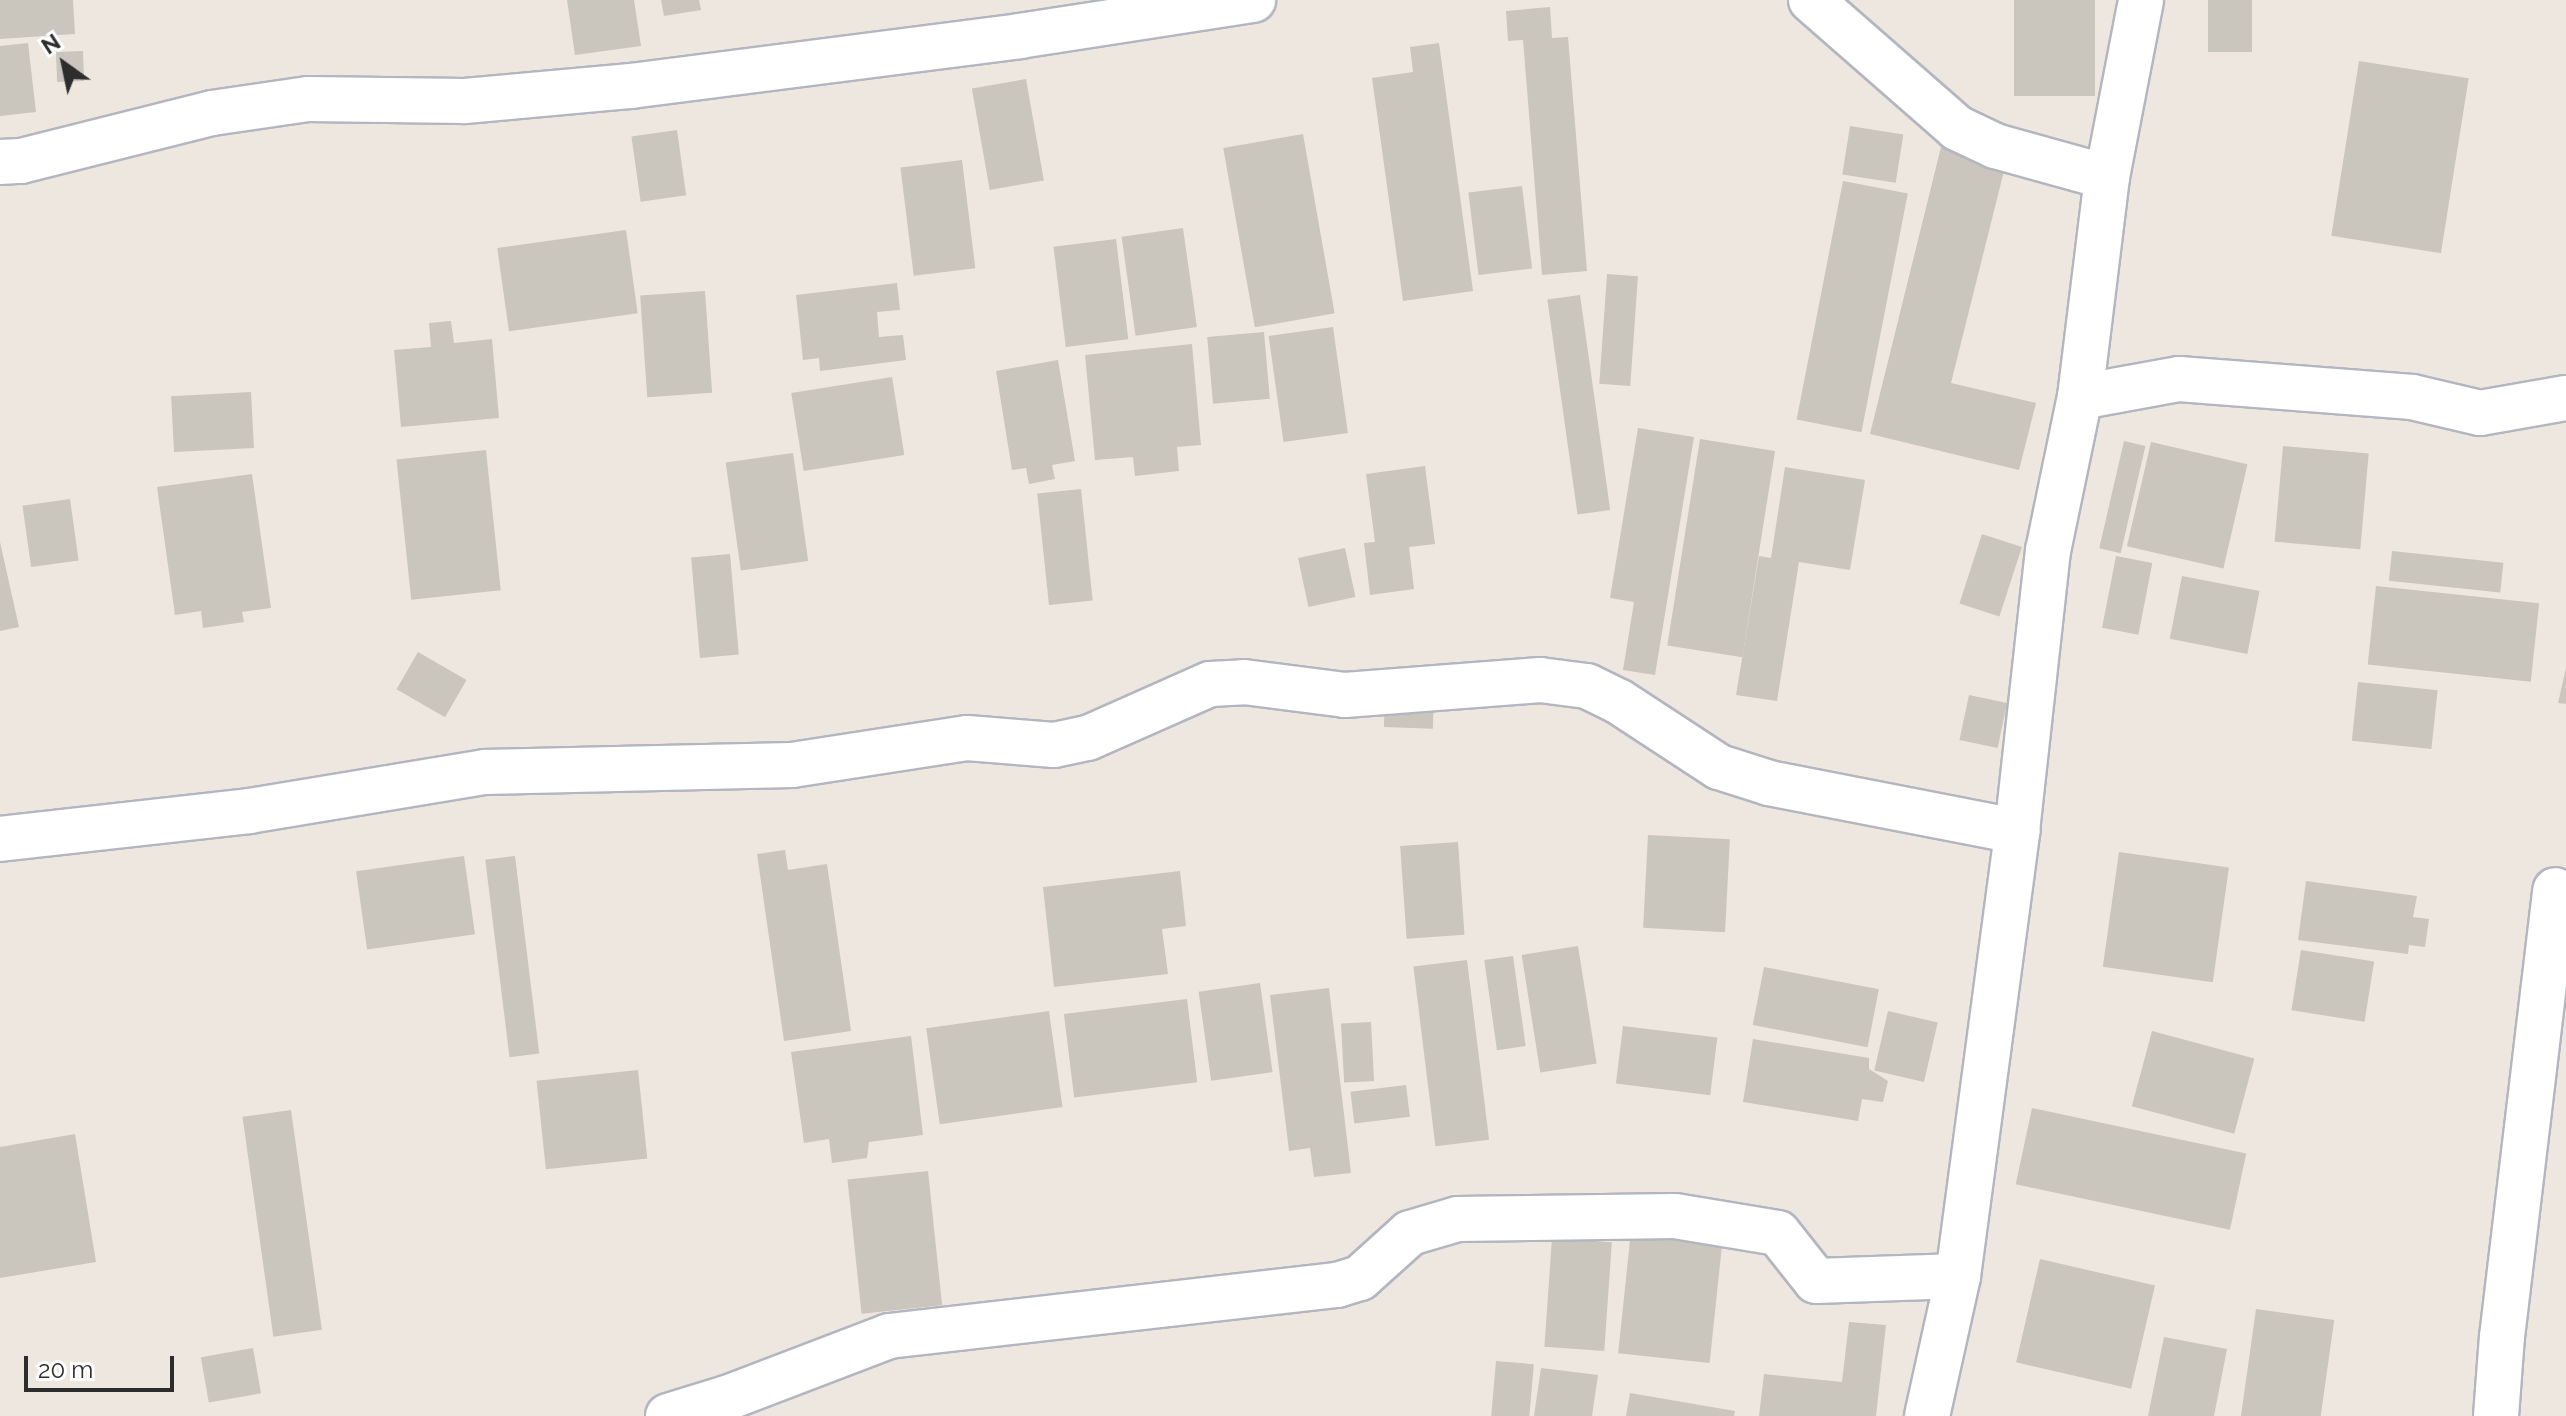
<!DOCTYPE html>
<html>
<head>
<meta charset="utf-8">
<style>
  body { margin:0 }
  #map { position:relative; width:2566px; height:1416px; overflow:hidden; background:#eee7df; font-family:Raleway,sans-serif }
  div>[style] { position:absolute }
  .building>* { inset:0; background:#cac5bd; transform-origin:0 0 }
  .roads { filter:drop-shadow(2px 0 #b3b6c0) drop-shadow(-2px 0 #b3b6c0) drop-shadow(0 2px #b3b6c0) drop-shadow(0 -2px #b3b6c0) }
  .minor>* { height:44px; margin:-22px; padding:0 22px; transform-origin:22px; border-radius:22px; background:#fff }
  span { translate:-50% -50%; white-space:nowrap; text-align:center; line-height:1.15; -webkit-text-stroke:7px #fff; paint-order:stroke }
  .north { position:absolute; left:24px; top:24px; width:80px; height:80px; -webkit-text-stroke:6px #fff; paint-order:stroke; rotate:327deg; font-size:22px; font-weight:700; line-height:32px; text-align:center; color:#2d2d2d }
  .north::after { content:''; display:block; margin:auto; width:28px; height:36px; background:#2d2d2d; clip-path:polygon(50% 0,100% 100%,50% 72%,0 100%) }
  .scale { position:absolute; left:24px; top:1356px; width:150px; height:36px; box-sizing:border-box; border:4px solid #2d2d2d; border-top:0; padding-left:10px; font-size:24px; line-height:28px; white-space:nowrap; color:#2d2d2d; -webkit-text-stroke:6px #fff; paint-order:stroke }
</style>
</head>
<body>
<div id="map">
  <div class="building">
    <i style="clip-path:polygon(0 0,73px 0,75px 34px,0 39px)"></i>
    <i style="clip-path:polygon(567px 0,634px 0,641px 46px,575px 55px)"></i>
    <i style="clip-path:polygon(661px 0,699px 0,701px 10px,664px 16px)"></i>
    <i style="left:2014px;top:0;width:81px;height:96px"></i>
    <i style="left:2208px;top:0;width:44px;height:52px"></i>
    <i style="clip-path:polygon(1550px 7px,1552px 38px,1568px 37px,1587px 271px,1542px 275px,1523px 40px,1508px 41px,1506px 11px)"></i>
    <i style="clip-path:polygon(28px 43px,36px 112px,0 116px,0 46px)"></i>
    <i style="clip-path:polygon(1439px 43px,1473px 291px,1403px 301px,1372px 78px,1413px 72px,1410px 47px)"></i>
    <i style="left:83px;top:51px;width:30px;height:27px;rotate:88deg"></i>
    <i style="left:2359px;top:61px;width:111px;height:177px;rotate:9deg"></i>
    <i style="left:1026px;top:79px;width:103px;height:55px;rotate:80deg"></i>
    <i style="left:1850px;top:126px;width:54px;height:49px;rotate:9deg"></i>
    <i style="left:677px;top:130px;width:66px;height:46px;rotate:82deg"></i>
    <i style="left:1303px;top:134px;width:182px;height:81px;rotate:80deg"></i>
    <i style="clip-path:polygon(1941px 147px,2006px 163px,1951px 383px,2036px 403px,2019px 470px,1870px 434px)"></i>
    <i style="left:962px;top:160px;width:109px;height:62px;rotate:83deg"></i>
    <i style="left:1843px;top:181px;width:66px;height:243px;rotate:11deg"></i>
    <i style="left:1522px;top:186px;width:83px;height:54px;rotate:83deg"></i>
    <i style="left:1183px;top:228px;width:100px;height:62px;rotate:82deg"></i>
    <i style="left:626px;top:230px;width:84px;height:130px;rotate:82deg"></i>
    <i style="left:1116px;top:239px;width:101px;height:63px;rotate:83deg"></i>
    <i style="left:1607px;top:274px;width:31px;height:110px;rotate:4deg"></i>
    <i style="clip-path:polygon(897px 283px,900px 310px,877px 312px,879px 337px,903px 335px,906px 360px,820px 371px,819px 358px,803px 360px,796px 295px)"></i>
    <i style="left:705px;top:291px;width:102px;height:65px;rotate:86deg"></i>
    <i style="left:1580px;top:295px;width:217px;height:33px;rotate:82deg"></i>
    <i style="clip-path:polygon(451px 321px,454px 343px,492px 339px,499px 418px,401px 427px,394px 350px,431px 347px,429px 323px)"></i>
    <i style="left:1333px;top:327px;width:107px;height:65px;rotate:82deg"></i>
    <i style="left:1264px;top:332px;width:67px;height:57px;rotate:85deg"></i>
    <i style="clip-path:polygon(1192px 344px,1201px 445px,1177px 447px,1179px 471px,1135px 476px,1133px 457px,1095px 460px,1085px 355px)"></i>
    <i style="clip-path:polygon(1058px 360px,1075px 461px,1052px 465px,1055px 479px,1029px 484px,1026px 468px,1012px 470px,996px 371px)"></i>
    <i style="left:892px;top:377px;width:79px;height:102px;rotate:81deg"></i>
    <i style="left:251px;top:392px;width:56px;height:80px;rotate:87deg"></i>
    <i style="clip-path:polygon(1638px 428px,1694px 437px,1655px 675px,1623px 670px,1634px 602px,1610px 598px)"></i>
    <i style="left:1700px;top:439px;width:76px;height:209px;rotate:9deg"></i>
    <i style="left:2124px;top:441px;width:22px;height:110px;rotate:13deg"></i>
    <i style="left:2151px;top:442px;width:99px;height:107px;rotate:13deg"></i>
    <i style="left:2283px;top:446px;width:86px;height:96px;rotate:5deg"></i>
    <i style="left:486px;top:450px;width:141px;height:90px;rotate:84deg"></i>
    <i style="left:793px;top:453px;width:109px;height:68px;rotate:82deg"></i>
    <i style="clip-path:polygon(1425px 466px,1435px 544px,1409px 547px,1414px 589px,1370px 595px,1364px 543px,1375px 542px,1366px 474px)"></i>
    <i style="clip-path:polygon(1785px 467px,1865px 480px,1850px 570px,1799px 562px,1777px 701px,1736px 695px,1759px 556px,1771px 558px)"></i>
    <i style="clip-path:polygon(252px 474px,271px 608px,242px 612px,244px 622px,203px 628px,201px 611px,175px 615px,157px 487px)"></i>
    <i style="left:1081px;top:489px;width:112px;height:44px;rotate:84deg"></i>
    <i style="left:70px;top:499px;width:62px;height:48px;rotate:82deg"></i>
    <i style="left:1982px;top:534px;width:42px;height:73px;rotate:18deg"></i>
    <i style="clip-path:polygon(0 542px,19px 627px,0 631px)"></i>
    <i style="left:1345px;top:548px;width:50px;height:48px;rotate:78deg"></i>
    <i style="left:2392px;top:551px;width:112px;height:30px;rotate:6deg"></i>
    <i style="left:730px;top:554px;width:101px;height:39px;rotate:85deg"></i>
    <i style="left:2116px;top:556px;width:37px;height:73px;rotate:11deg"></i>
    <i style="left:2182px;top:576px;width:79px;height:64px;rotate:11deg"></i>
    <i style="left:2376px;top:586px;width:164px;height:79px;rotate:6deg"></i>
    <i style="left:418px;top:652px;width:56px;height:43px;rotate:30deg"></i>
    <i style="clip-path:polygon(2566px 668px,2566px 704px,2558px 703px)"></i>
    <i style="left:2358px;top:682px;width:80px;height:59px;rotate:6deg"></i>
    <i style="left:1385px;top:694px;width:49px;height:33px;rotate:2deg"></i>
    <i style="left:1969px;top:695px;width:39px;height:46px;rotate:12deg"></i>
    <i style="left:1648px;top:835px;width:82px;height:93px;rotate:3deg"></i>
    <i style="left:1458px;top:842px;width:93px;height:58px;rotate:86deg"></i>
    <i style="clip-path:polygon(785px 850px,788px 870px,827px 864px,851px 1031px,784px 1041px,757px 854px)"></i>
    <i style="left:2119px;top:852px;width:111px;height:116px;rotate:8deg"></i>
    <i style="left:464px;top:856px;width:79px;height:109px;rotate:82deg"></i>
    <i style="left:515px;top:856px;width:199px;height:30px;rotate:83deg"></i>
    <i style="clip-path:polygon(1180px 871px,1186px 926px,1162px 929px,1168px 974px,1054px 987px,1043px 887px)"></i>
    <i style="clip-path:polygon(2306px 881px,2417px 896px,2413px 917px,2429px 919px,2425px 947px,2409px 945px,2408px 954px,2298px 940px)"></i>
    <i style="left:1578px;top:946px;width:119px;height:57px;rotate:81deg"></i>
    <i style="left:2301px;top:950px;width:74px;height:61px;rotate:9deg"></i>
    <i style="left:1513px;top:956px;width:91px;height:29px;rotate:82deg"></i>
    <i style="left:1467px;top:960px;width:181px;height:54px;rotate:83deg"></i>
    <i style="left:1764px;top:967px;width:117px;height:59px;rotate:11deg"></i>
    <i style="left:1260px;top:983px;width:90px;height:62px;rotate:82deg"></i>
    <i style="clip-path:polygon(1329px 988px,1351px 1173px,1314px 1177px,1310px 1148px,1289px 1151px,1270px 995px)"></i>
    <i style="left:1187px;top:999px;width:84px;height:124px;rotate:83deg"></i>
    <i style="left:1049px;top:1011px;width:97px;height:124px;rotate:82deg"></i>
    <i style="left:1888px;top:1011px;width:51px;height:61px;rotate:13deg"></i>
    <i style="left:1371px;top:1022px;width:59px;height:30px;rotate:87deg"></i>
    <i style="left:1623px;top:1026px;width:95px;height:58px;rotate:7deg"></i>
    <i style="left:2152px;top:1031px;width:106px;height:78px;rotate:15deg"></i>
    <i style="clip-path:polygon(911px 1036px,923px 1135px,869px 1142px,867px 1158px,832px 1163px,829px 1139px,804px 1143px,791px 1052px)"></i>
    <i style="clip-path:polygon(1753px 1039px,1869px 1058px,1869px 1069px,1888px 1081px,1883px 1102px,1862px 1099px,1858px 1121px,1743px 1102px)"></i>
    <i style="left:638px;top:1070px;width:89px;height:102px;rotate:84deg"></i>
    <i style="left:1406px;top:1085px;width:32px;height:56px;rotate:83deg"></i>
    <i style="left:2032px;top:1108px;width:219px;height:78px;rotate:12deg"></i>
    <i style="left:291px;top:1110px;width:222px;height:49px;rotate:82deg"></i>
    <i style="clip-path:polygon(75px 1134px,96px 1262px,0 1278px,0 1147px)"></i>
    <i style="left:928px;top:1171px;width:135px;height:81px;rotate:84deg"></i>
    <i style="left:1631px;top:1231px;width:92px;height:123px;rotate:6deg"></i>
    <i style="left:1552px;top:1238px;width:60px;height:109px;rotate:4deg"></i>
    <i style="left:2040px;top:1259px;width:118px;height:106px;rotate:13deg"></i>
    <i style="left:2256px;top:1309px;width:79px;height:108px;rotate:8deg"></i>
    <i style="clip-path:polygon(1849px 1322px,1886px 1325px,1876px 1416px,1759px 1416px,1764px 1374px,1842px 1382px)"></i>
    <i style="clip-path:polygon(2164px 1337px,2227px 1349px,2214px 1416px,2148px 1416px)"></i>
    <i style="left:253px;top:1348px;width:46px;height:53px;rotate:80deg"></i>
    <i style="left:1496px;top:1361px;width:38px;height:55px;rotate:5deg"></i>
    <i style="clip-path:polygon(1541px 1368px,1598px 1375px,1592px 1416px,1534px 1416px)"></i>
    <i style="clip-path:polygon(1630px 1393px,1735px 1411px,1734px 1416px,1626px 1416px)"></i>
  </div>
  <div class="roads">
    <div class="minor">
      <i style="left:1811px;top:0;width:194px;rotate:41.2deg"></i>
      <i style="left:1957px;top:128px;width:42px;rotate:25.3deg"></i>
      <i style="left:1995px;top:146px;width:116px;rotate:15.5deg"></i>
      <i style="left:0;top:162px;width:21px;rotate:-3deg"></i>
      <i style="left:21px;top:161px;width:197px;rotate:-14.1deg"></i>
      <i style="left:212px;top:113px;width:97px;rotate:-8.3deg"></i>
      <i style="left:308px;top:99px;width:157px;rotate:0.7deg"></i>
      <i style="left:465px;top:101px;width:167px;rotate:-5.2deg"></i>
      <i style="left:631px;top:86px;width:392px;rotate:-7.3deg"></i>
      <i style="left:1020px;top:36px;width:236px;rotate:-8.8deg"></i>
      <i style="left:2080px;top:397px;width:101px;rotate:-10.3deg"></i>
      <i style="left:2179px;top:379px;width:234px;rotate:4.4deg"></i>
      <i style="left:2412px;top:397px;width:70px;rotate:13.2deg"></i>
      <i style="left:2480px;top:413px;width:87px;rotate:-9.9deg"></i>
      <i style="left:0;top:839px;width:251px;rotate:-6.4deg"></i>
      <i style="left:249px;top:811px;width:239px;rotate:-9.4deg"></i>
      <i style="left:485px;top:772px;width:307px;rotate:-1.3deg"></i>
      <i style="left:792px;top:765px;width:177px;rotate:-8.8deg"></i>
      <i style="left:967px;top:738px;width:87px;rotate:4.6deg"></i>
      <i style="left:1054px;top:745px;width:35px;rotate:-12deg"></i>
      <i style="left:1088px;top:738px;width:133px;rotate:-23.9deg"></i>
      <i style="left:1210px;top:684px;width:34px;rotate:-3deg"></i>
      <i style="left:1244px;top:682px;width:102px;rotate:7.3deg"></i>
      <i style="left:1345px;top:695px;width:196px;rotate:-4.4deg"></i>
      <i style="left:1540px;top:680px;width:47px;rotate:7.3deg"></i>
      <i style="left:1587px;top:686px;width:34px;rotate:26deg"></i>
      <i style="left:1618px;top:701px;width:121px;rotate:33.2deg"></i>
      <i style="left:1719px;top:767px;width:52px;rotate:17.7deg"></i>
      <i style="left:1769px;top:783px;width:253px;rotate:11deg"></i>
      <i style="left:668px;top:1416px;width:62px;rotate:-17deg"></i>
      <i style="left:727px;top:1398px;width:173px;rotate:-20.9deg"></i>
      <i style="left:889px;top:1336px;width:451px;rotate:-6.5deg"></i>
      <i style="left:1337px;top:1285px;width:24px;rotate:-17deg"></i>
      <i style="left:1360px;top:1278px;width:67px;rotate:-42deg"></i>
      <i style="left:1410px;top:1233px;width:50px;rotate:-16.3deg"></i>
      <i style="left:1458px;top:1219px;width:217px;rotate:-0.8deg"></i>
      <i style="left:1675px;top:1216px;width:104px;rotate:9.4deg"></i>
      <i style="left:1778px;top:1233px;width:61px;rotate:51.6deg"></i>
      <i style="left:1816px;top:1281px;width:142px;rotate:-2deg"></i>
      <i style="left:1927px;top:1416px;width:143px;rotate:-77.5deg"></i>
      <i style="left:1958px;top:1276px;width:449px;rotate:-82.4deg"></i>
      <i style="left:2017px;top:831px;width:282px;rotate:-83.7deg"></i>
      <i style="left:2048px;top:551px;width:157px;rotate:-78.3deg"></i>
      <i style="left:2080px;top:397px;width:222px;rotate:-83deg"></i>
      <i style="left:2107px;top:177px;width:180px;rotate:-79.1deg"></i>
      <i style="left:2496px;top:1416px;width:79px;rotate:-85.7deg"></i>
      <i style="left:2502px;top:1337px;width:450px;rotate:-83.2deg"></i>
    </div>
  </div>
  <div class="north">N</div>
  <div class="scale">20 m</div>
</div>
</body>
</html>
